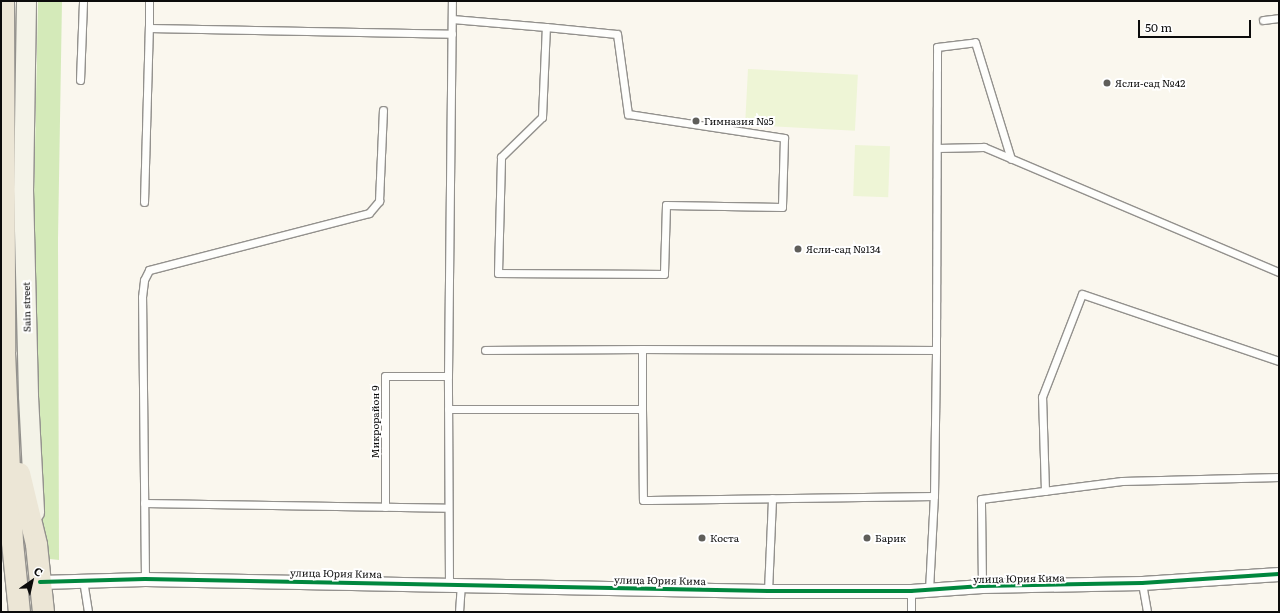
<!DOCTYPE html>
<html>
<head>
<meta charset="utf-8">
<style>
  body { margin:0 }
  #map { position:relative; width:1280px; height:613px; overflow:hidden; background:#faf7ee; font-family:Literata,serif }
  div>[style] { position:absolute }
  .forest>* { inset:0; background:#d4eab9 }
  .pitch>* { inset:0; background:#eef5d6; transform-origin:0 0 }
  .roads { filter:drop-shadow(1px 0 #93918d) drop-shadow(-1px 0 #93918d) drop-shadow(0 1px #93918d) drop-shadow(0 -1px #93918d) }
  .lane>* { height:7px; margin:-3.5px; padding:0 3.5px; transform-origin:3.5px; border-radius:3.5px; background:#fefefc }
  .street>* { height:13px; margin:-6.5px; padding:0 6.5px; transform-origin:6.5px; border-radius:6.5px; background:#fefefc }
  .secondary>* { height:19px; margin:-9.5px; padding:0 9.5px; transform-origin:9.5px; border-radius:9.5px; background:#f4f3e8 }
  .primary>* { height:21px; margin:-10.5px; padding:0 10.5px; transform-origin:10.5px; border-radius:10.5px; background:#ece6d6 }
  .cycleway>* { height:4px; margin:-2px; padding:0 2px; transform-origin:2px; border-radius:2px; background:#00873e }
  .dots>* { width:11px; height:11px; translate:-50% -50%; box-sizing:border-box; border:2px solid #fff; border-radius:50% }
  span { translate:-50% -50%; white-space:nowrap; text-align:center; line-height:1.15; -webkit-text-stroke:4px #fff; paint-order:stroke }
  .poi-label { font-size:10px; color:#0b0b0b }
  .left { translate:0 -50%; text-align:left }
  .street-label { font-size:10px; color:#0b0b0b }
  .frame { position:absolute; inset:0; border:2px solid #0b0b0b; pointer-events:none }
  .north { position:absolute; left:12px; top:561px; width:40px; height:40px; -webkit-text-stroke:3px #fff; paint-order:stroke; rotate:34deg; font-size:11px; font-weight:700; line-height:16px; text-align:center; color:#0b0b0b }
  .north::after { content:''; display:block; margin:auto; width:14px; height:18px; background:#0b0b0b; clip-path:polygon(50% 0,100% 100%,50% 72%,0 100%) }
  .scale { position:absolute; left:1138px; top:20px; width:113px; height:18px; box-sizing:border-box; border:2px solid #0b0b0b; border-top:0; padding-left:5px; font-size:12px; line-height:14px; white-space:nowrap; color:#0b0b0b; -webkit-text-stroke:3px #fff; paint-order:stroke }
</style>
</head>
<body>
<div id="map">
  <div class="forest">
    <i style="clip-path:polygon(38px 1px,62px 1px,58px 239px,59px 560px,41px 558px,33px 247px)"></i>
  </div>
  <div class="pitch">
    <i style="left:748px;top:69px;width:110px;height:56px;rotate:3deg"></i>
    <i style="left:855px;top:145px;width:35px;height:51px;rotate:2deg"></i>
  </div>
  <div class="roads">
    <div class="lane">
      <i style="left:149px;top:1px;width:27px;rotate:90deg"></i>
      <i style="left:149px;top:28px;width:303px;rotate:1.1deg"></i>
      <i style="left:452px;top:19px;width:94px;rotate:4.9deg"></i>
      <i style="left:546px;top:27px;width:71px;rotate:5.6deg"></i>
      <i style="left:617px;top:34px;width:81px;rotate:82.2deg"></i>
      <i style="left:628px;top:114px;width:158px;rotate:8.7deg"></i>
      <i style="left:784px;top:138px;width:69px;rotate:91.7deg"></i>
      <i style="left:782px;top:207px;width:116px;rotate:-179deg"></i>
      <i style="left:666px;top:205px;width:69px;rotate:91.7deg"></i>
      <i style="left:664px;top:274px;width:166px;rotate:-179.7deg"></i>
      <i style="left:498px;top:273px;width:116px;rotate:-88.5deg"></i>
      <i style="left:501px;top:157px;width:57px;rotate:-44.3deg"></i>
      <i style="left:542px;top:117px;width:90px;rotate:-87.5deg"></i>
      <i style="left:1263px;top:20px;width:16px;rotate:-7deg"></i>
      <i style="left:80px;top:80px;width:79px;rotate:-87.8deg"></i>
      <i style="left:937px;top:148px;width:47px;rotate:-1.2deg"></i>
      <i style="left:984px;top:147px;width:320px;rotate:23deg"></i>
      <i style="left:144px;top:202px;width:174px;rotate:-88.4deg"></i>
      <i style="left:485px;top:350px;width:157px;rotate:-0.4deg"></i>
      <i style="left:448px;top:409px;width:194px"></i>
      <i style="left:642px;top:409px;width:60px;rotate:-90deg"></i>
      <i style="left:642px;top:349px;width:294px;rotate:0.2deg"></i>
      <i style="left:642px;top:409px;width:91px;rotate:89.4deg"></i>
      <i style="left:643px;top:500px;width:291px;rotate:-0.8deg"></i>
      <i style="left:1045px;top:491px;width:94px;rotate:-91.8deg"></i>
      <i style="left:1042px;top:397px;width:110px;rotate:-68.8deg"></i>
      <i style="left:1082px;top:294px;width:208px;rotate:18.8deg"></i>
      <i style="left:144px;top:503px;width:304px;rotate:0.9deg"></i>
      <i style="left:385px;top:507px;width:131px;rotate:-90deg"></i>
      <i style="left:385px;top:376px;width:63px"></i>
      <i style="left:145px;top:579px;width:282px;rotate:-90.6deg"></i>
      <i style="left:142px;top:297px;width:17px;rotate:-83deg"></i>
      <i style="left:144px;top:280px;width:11px;rotate:-63deg"></i>
      <i style="left:149px;top:270px;width:227px;rotate:-14.5deg"></i>
      <i style="left:369px;top:213px;width:16px;rotate:-50deg"></i>
      <i style="left:379px;top:201px;width:91px;rotate:-87.5deg"></i>
      <i style="left:83px;top:580px;width:32px;rotate:81deg"></i>
      <i style="left:449px;top:583px;width:207px;rotate:-90.3deg"></i>
      <i style="left:448px;top:376px;width:375px;rotate:-89.4deg"></i>
      <i style="left:1142px;top:583px;width:29px;rotate:80deg"></i>
      <i style="left:982px;top:586px;width:87px;rotate:-90.7deg"></i>
      <i style="left:981px;top:499px;width:142px;rotate:-7.3deg"></i>
      <i style="left:1122px;top:481px;width:157px;rotate:-1.5deg"></i>
      <i style="left:929px;top:590px;width:94px;rotate:-87deg"></i>
      <i style="left:934px;top:496px;width:146px;rotate:-89.2deg"></i>
      <i style="left:936px;top:350px;width:303px;rotate:-89.8deg"></i>
      <i style="left:937px;top:47px;width:38px;rotate:-7deg"></i>
      <i style="left:975px;top:42px;width:122px;rotate:72.9deg"></i>
      <i style="left:768px;top:591px;width:93px;rotate:-87.5deg"></i>
      <i style="left:911px;top:591px;width:21px;rotate:90deg"></i>
      <i style="left:459px;top:612px;width:29px;rotate:-86deg"></i>
    </div>
    <div class="street">
      <i style="left:40px;top:582px;width:105px;rotate:-1.6deg"></i>
      <i style="left:145px;top:579px;width:623px;rotate:1.1deg"></i>
      <i style="left:768px;top:591px;width:143px"></i>
      <i style="left:911px;top:591px;width:71px;rotate:-4deg"></i>
      <i style="left:982px;top:586px;width:160px;rotate:-1.1deg"></i>
      <i style="left:1142px;top:583px;width:137px;rotate:-3.8deg"></i>
    </div>
    <div class="secondary">
      <i style="left:26px;top:1px;width:188px;rotate:90.9deg"></i>
      <i style="left:23px;top:189px;width:207px;rotate:88.6deg"></i>
      <i style="left:28px;top:396px;width:116px;rotate:87deg"></i>
    </div>
    <div class="primary">
      <i style="left:3px;top:1px;width:350px;rotate:89.8deg"></i>
      <i style="left:4px;top:351px;width:191px;rotate:87.6deg"></i>
      <i style="left:12px;top:542px;width:70px;rotate:84.3deg"></i>
      <i style="left:19px;top:473px;width:73px;rotate:76.5deg"></i>
      <i style="left:36px;top:544px;width:68px;rotate:84.1deg"></i>
    </div>
  </div>
  <div class="cycleway">
    <i style="left:40px;top:582px;width:105px;rotate:-1.6deg"></i>
    <i style="left:145px;top:579px;width:623px;rotate:1.1deg"></i>
    <i style="left:768px;top:591px;width:143px"></i>
    <i style="left:911px;top:591px;width:71px;rotate:-4deg"></i>
    <i style="left:982px;top:586px;width:160px;rotate:-1.1deg"></i>
    <i style="left:1142px;top:583px;width:137px;rotate:-3.8deg"></i>
  </div>
  <div class="dots">
    <i style="left:1107px;top:83px;background:#5f5e5a"></i>
    <i style="left:696px;top:121px;background:#5f5e5a"></i>
    <i style="left:798px;top:249px;background:#5f5e5a"></i>
    <i style="left:702px;top:538px;background:#5f5e5a"></i>
    <i style="left:867px;top:538px;background:#5f5e5a"></i>
  </div>
  <div class="poi-label">
    <span class="left" style="left:1115px;top:83px">Ясли-сад №42</span>
    <span class="left" style="left:704px;top:121px">Гимназия №5</span>
    <span class="left" style="left:806px;top:249px">Ясли-сад №134</span>
    <span class="left" style="left:710px;top:538px">Коста</span>
    <span class="left" style="left:875px;top:538px">Барик</span>
  </div>
  <div class="street-label">
    <span style="left:26px;top:307px;rotate:-91deg">Sain street</span>
    <span style="left:375px;top:422px;rotate:-90deg">Микрорайон 9</span>
    <span style="left:336px;top:573px;rotate:1deg">улица Юрия Кима</span>
    <span style="left:1019px;top:578px;rotate:-1deg">улица Юрия Кима</span>
    <span style="left:660px;top:580px;rotate:1deg">улица Юрия Кима</span>
  </div>
  <div class="frame"></div>
  <div class="north">С</div>
  <div class="scale">50 m</div>
</div>
</body>
</html>
